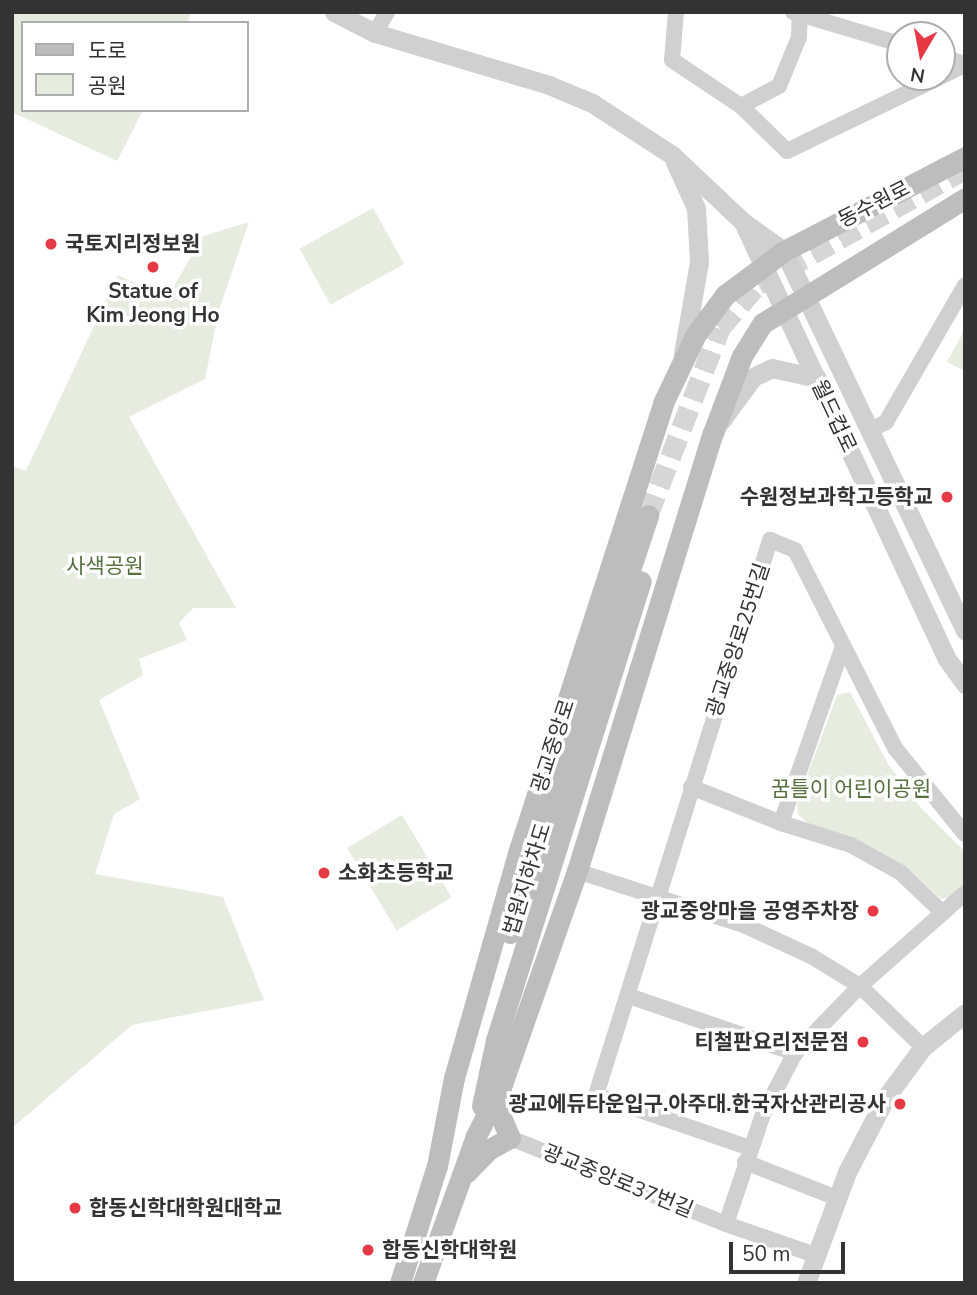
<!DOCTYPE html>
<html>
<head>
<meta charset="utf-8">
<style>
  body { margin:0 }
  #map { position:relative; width:977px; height:1295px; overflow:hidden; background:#fff; font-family:"Nunito Sans","Noto Sans KR",sans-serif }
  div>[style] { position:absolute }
  .green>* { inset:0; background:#e6ecdf; transform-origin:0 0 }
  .secondary-tunnel>* { height:21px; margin-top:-10.5px; transform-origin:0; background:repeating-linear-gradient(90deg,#d6d6d6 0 21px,transparent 0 31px) }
  .minor>* { height:16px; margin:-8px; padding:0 8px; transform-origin:8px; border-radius:8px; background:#d0d0d0 }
  .tertiary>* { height:19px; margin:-9.5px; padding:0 9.5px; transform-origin:9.5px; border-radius:9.5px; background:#d0d0d0 }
  .secondary>* { height:21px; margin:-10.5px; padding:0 10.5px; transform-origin:10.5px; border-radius:10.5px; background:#bdbdbd }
  .dots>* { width:19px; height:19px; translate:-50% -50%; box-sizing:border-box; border:4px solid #fff; border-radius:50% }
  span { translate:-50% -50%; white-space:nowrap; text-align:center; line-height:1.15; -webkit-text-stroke:7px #fff; paint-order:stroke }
  .street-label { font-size:21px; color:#333 }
  .poi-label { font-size:21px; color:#333; font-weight:700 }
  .left { translate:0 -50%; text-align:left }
  .right { translate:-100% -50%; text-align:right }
  .park-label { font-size:21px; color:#56703f }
  .frame { position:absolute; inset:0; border:14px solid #333; pointer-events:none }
  .legend { position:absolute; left:21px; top:21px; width:228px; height:91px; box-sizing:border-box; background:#fff; border:2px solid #adadad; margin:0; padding:9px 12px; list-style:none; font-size:21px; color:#333 }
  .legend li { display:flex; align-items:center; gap:14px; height:35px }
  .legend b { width:35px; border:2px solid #adadad }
  .north { position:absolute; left:886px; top:21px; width:70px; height:70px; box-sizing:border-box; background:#fff; border:2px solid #adadad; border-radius:50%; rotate:190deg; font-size:19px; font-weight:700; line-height:28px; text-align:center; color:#333 }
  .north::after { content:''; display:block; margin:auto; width:24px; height:32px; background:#e63946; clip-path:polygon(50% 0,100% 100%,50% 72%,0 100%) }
  .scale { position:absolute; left:729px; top:1242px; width:116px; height:32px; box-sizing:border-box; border:4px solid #333; border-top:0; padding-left:9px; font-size:21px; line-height:24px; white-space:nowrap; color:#333; -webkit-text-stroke:5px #fff; paint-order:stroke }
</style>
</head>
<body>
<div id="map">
  <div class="green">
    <i style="clip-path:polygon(12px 12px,192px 12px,187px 23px,23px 23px,23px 110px,143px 110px,117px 161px,12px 112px)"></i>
    <i style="left:373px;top:208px;width:64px;height:84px;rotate:61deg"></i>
    <i style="clip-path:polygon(249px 222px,219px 310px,205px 379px,129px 417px,236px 608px,193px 608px,179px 623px,187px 640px,139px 659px,143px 675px,99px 700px,140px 799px,114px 814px,95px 874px,223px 897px,264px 1000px,132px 1025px,12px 1128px,12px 466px,26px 471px,118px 275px,167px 298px,203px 236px)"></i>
    <i style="clip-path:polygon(965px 329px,965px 371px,947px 362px)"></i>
    <i style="clip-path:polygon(850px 692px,888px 764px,921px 808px,965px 852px,965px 885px,951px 897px,941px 899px,906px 867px,854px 838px,809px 825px,798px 814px,797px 803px,837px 695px)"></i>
    <i style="left:402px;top:815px;width:96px;height:64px;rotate:59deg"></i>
  </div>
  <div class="secondary-tunnel">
    <i style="left:648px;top:515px;width:200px;rotate:-68.9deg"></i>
    <i style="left:720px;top:328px;width:58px;rotate:-49.2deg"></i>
    <i style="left:758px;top:284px;width:237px;rotate:-29.1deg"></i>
  </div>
  <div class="minor">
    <i style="left:676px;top:12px;width:48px;rotate:94.8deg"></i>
    <i style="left:672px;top:60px;width:83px;rotate:33.7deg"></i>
    <i style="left:741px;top:106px;width:64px;rotate:44.4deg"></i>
    <i style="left:787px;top:151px;width:170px;rotate:-25.8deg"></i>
    <i style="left:793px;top:12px;width:112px;rotate:16.7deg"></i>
    <i style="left:375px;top:33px;width:24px;rotate:-60deg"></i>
    <i style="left:942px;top:57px;width:24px;rotate:17deg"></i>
    <i style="left:942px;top:76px;width:25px;rotate:-26deg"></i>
    <i style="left:741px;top:106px;width:43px;rotate:-27.8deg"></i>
    <i style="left:779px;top:86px;width:53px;rotate:-67.8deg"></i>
    <i style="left:799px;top:37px;width:23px;rotate:-88deg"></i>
    <i style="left:871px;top:430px;width:17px;rotate:-28deg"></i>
    <i style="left:886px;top:422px;width:158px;rotate:-60deg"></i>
    <i style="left:691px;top:787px;width:97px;rotate:21.8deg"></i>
    <i style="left:781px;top:823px;width:188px;rotate:-70.7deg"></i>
    <i style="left:781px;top:823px;width:73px;rotate:17.4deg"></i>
    <i style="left:851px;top:845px;width:57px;rotate:29.2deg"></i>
    <i style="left:901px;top:873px;width:58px;rotate:43.6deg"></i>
    <i style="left:577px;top:871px;width:178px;rotate:18deg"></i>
    <i style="left:746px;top:926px;width:72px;rotate:24.8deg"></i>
    <i style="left:811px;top:956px;width:57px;rotate:31.5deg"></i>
    <i style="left:860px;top:986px;width:88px;rotate:44.1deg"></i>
    <i style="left:629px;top:996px;width:176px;rotate:19deg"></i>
    <i style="left:510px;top:1138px;width:232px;rotate:21.7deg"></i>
    <i style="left:726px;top:1224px;width:94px;rotate:19.2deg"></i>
    <i style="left:750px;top:1148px;width:163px;rotate:-161deg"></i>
    <i style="left:596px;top:1095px;width:582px;rotate:-72.59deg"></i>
    <i style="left:770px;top:540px;width:27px;rotate:22deg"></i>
    <i style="left:795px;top:550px;width:222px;rotate:63.2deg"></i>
    <i style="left:895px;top:748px;width:111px;rotate:50.9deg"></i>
    <i style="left:745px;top:1162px;width:99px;rotate:21.4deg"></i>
    <i style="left:726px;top:1224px;width:116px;rotate:-71.4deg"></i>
    <i style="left:763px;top:1114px;width:69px;rotate:-62.3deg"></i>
    <i style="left:795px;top:1053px;width:93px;rotate:-45.9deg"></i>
    <i style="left:860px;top:986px;width:140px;rotate:-41.5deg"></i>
  </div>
  <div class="tertiary">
    <i style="left:334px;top:12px;width:46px;rotate:27.1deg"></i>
    <i style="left:375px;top:33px;width:182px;rotate:16.6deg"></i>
    <i style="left:549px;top:85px;width:47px;rotate:22.7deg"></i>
    <i style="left:592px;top:103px;width:95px;rotate:33deg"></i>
    <i style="left:672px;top:155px;width:98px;rotate:43.3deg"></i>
    <i style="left:743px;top:222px;width:50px;rotate:35.3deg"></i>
    <i style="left:784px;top:251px;width:421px;rotate:64.5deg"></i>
    <i style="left:675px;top:162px;width:51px;rotate:65.5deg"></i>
    <i style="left:696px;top:208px;width:54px;rotate:86.8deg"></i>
    <i style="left:699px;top:262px;width:93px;rotate:99.9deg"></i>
    <i style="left:743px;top:222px;width:482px;rotate:65deg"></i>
    <i style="left:947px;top:659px;width:31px;rotate:54deg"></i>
    <i style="left:721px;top:421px;width:54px;rotate:-54deg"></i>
    <i style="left:753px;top:377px;width:21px;rotate:-25deg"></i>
    <i style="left:772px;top:368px;width:46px;rotate:12.5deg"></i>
    <i style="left:806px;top:1283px;width:118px;rotate:-69.7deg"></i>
    <i style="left:847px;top:1172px;width:85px;rotate:-62.5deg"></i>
    <i style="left:886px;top:1097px;width:62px;rotate:-53.5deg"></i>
    <i style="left:923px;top:1047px;width:54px;rotate:-39deg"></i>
  </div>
  <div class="secondary">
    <i style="left:510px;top:933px;width:440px;rotate:-71.7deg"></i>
    <i style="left:482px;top:1106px;width:67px;rotate:-78deg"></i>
    <i style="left:496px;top:1040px;width:481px;rotate:-72.5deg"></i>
    <i style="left:466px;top:1173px;width:32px;rotate:-46deg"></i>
    <i style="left:488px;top:1150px;width:25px;rotate:-29deg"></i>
    <i style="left:510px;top:1138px;width:26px;rotate:-113deg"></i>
    <i style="left:500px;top:1114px;width:24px;rotate:-88deg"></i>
    <i style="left:400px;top:1283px;width:123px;rotate:-72.5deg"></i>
    <i style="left:437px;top:1166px;width:90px;rotate:-79.1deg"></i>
    <i style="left:454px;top:1078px;width:240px;rotate:-74.1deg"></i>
    <i style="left:520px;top:847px;width:466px;rotate:-72.1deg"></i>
    <i style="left:663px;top:403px;width:76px;rotate:-64.4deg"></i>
    <i style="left:696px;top:334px;width:49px;rotate:-53.4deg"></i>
    <i style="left:725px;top:295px;width:74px;rotate:-36.7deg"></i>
    <i style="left:784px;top:251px;width:204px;rotate:-27.4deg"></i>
    <i style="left:423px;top:1283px;width:156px;rotate:-70.2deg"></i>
    <i style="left:476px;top:1136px;width:58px;rotate:-63.4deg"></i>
    <i style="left:502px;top:1084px;width:226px;rotate:-70.6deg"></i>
    <i style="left:577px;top:871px;width:459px;rotate:-72.8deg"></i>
    <i style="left:713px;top:433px;width:82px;rotate:-69.4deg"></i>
    <i style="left:742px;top:356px;width:39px;rotate:-58deg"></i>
    <i style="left:763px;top:323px;width:238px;rotate:-31.7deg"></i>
  </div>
  <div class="dots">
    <i style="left:51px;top:244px;background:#e63946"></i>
    <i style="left:153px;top:267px;background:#e63946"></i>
    <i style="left:947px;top:497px;background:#e63946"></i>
    <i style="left:324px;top:873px;background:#e63946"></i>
    <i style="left:873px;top:911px;background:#e63946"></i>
    <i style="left:863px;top:1042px;background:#e63946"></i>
    <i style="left:900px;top:1104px;background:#e63946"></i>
    <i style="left:75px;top:1208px;background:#e63946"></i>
    <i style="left:368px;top:1250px;background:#e63946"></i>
  </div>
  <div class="street-label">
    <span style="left:874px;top:204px;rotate:-27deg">동수원로</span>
    <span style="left:834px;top:416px;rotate:65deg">월드컵로</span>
    <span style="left:738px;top:640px;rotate:-72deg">광교중앙로25번길</span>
    <span style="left:553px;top:746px;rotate:-72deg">광교중앙로</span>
    <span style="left:527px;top:879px;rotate:-73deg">법원지하차도</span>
    <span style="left:618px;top:1181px;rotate:22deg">광교중앙로37번길</span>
  </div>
  <div class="poi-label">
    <span class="left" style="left:65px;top:244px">국토지리정보원</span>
    <span style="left:153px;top:303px">Statue of<br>Kim Jeong Ho</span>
    <span class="right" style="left:933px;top:497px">수원정보과학고등학교</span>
    <span class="left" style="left:338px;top:873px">소화초등학교</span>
    <span class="right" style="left:859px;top:911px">광교중앙마을 공영주차장</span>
    <span class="right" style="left:849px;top:1042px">티철판요리전문점</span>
    <span class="right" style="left:886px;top:1104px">광교에듀타운입구.아주대.한국자산관리공사</span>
    <span class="left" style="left:89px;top:1208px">합동신학대학원대학교</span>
    <span class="left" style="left:382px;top:1250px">합동신학대학원</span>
  </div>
  <div class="park-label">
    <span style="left:105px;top:566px">사색공원</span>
    <span style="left:851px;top:789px">꿈틀이 어린이공원</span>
  </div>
  <div class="frame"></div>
  <ul class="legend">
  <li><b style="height:9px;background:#bdbdbd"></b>도로</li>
  <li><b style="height:19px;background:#e6ecdf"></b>공원</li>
  </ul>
  <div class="north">N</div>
  <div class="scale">50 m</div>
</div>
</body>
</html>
